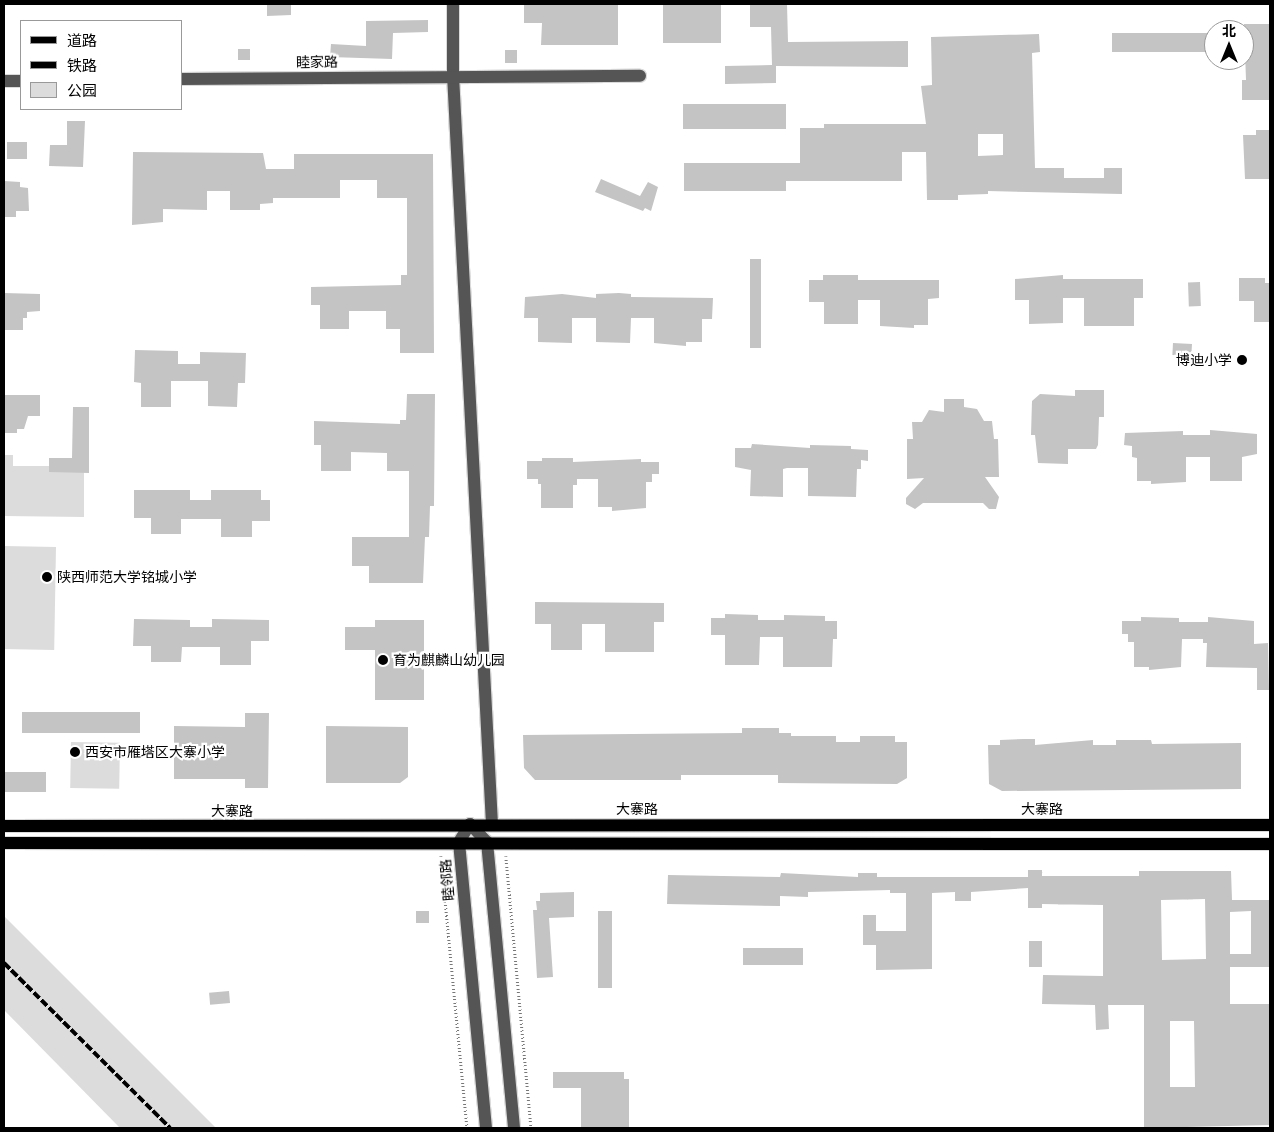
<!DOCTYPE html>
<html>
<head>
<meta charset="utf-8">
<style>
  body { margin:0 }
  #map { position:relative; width:1274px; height:1132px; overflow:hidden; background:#fff; font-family:"DejaVu Sans","Noto Sans SC",sans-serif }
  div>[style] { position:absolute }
  .green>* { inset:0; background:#dcdcdc; transform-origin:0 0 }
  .building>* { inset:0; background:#c4c4c4; transform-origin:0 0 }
  .path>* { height:2.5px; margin-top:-1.25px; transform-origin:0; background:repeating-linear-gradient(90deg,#777 0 1px,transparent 0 3.5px) }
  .roads { filter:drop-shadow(1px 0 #dbdbdb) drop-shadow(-1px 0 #dbdbdb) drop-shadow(0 1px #dbdbdb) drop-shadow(0 -1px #dbdbdb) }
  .minor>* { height:12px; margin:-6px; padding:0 6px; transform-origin:6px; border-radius:6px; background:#555 }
  .major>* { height:12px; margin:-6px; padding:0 6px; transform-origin:6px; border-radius:6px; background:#000 }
  .rail>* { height:4px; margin-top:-2px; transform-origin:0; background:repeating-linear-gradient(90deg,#000 0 8px,transparent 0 10.5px) }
  .dots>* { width:14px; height:14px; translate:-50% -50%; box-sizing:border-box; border:2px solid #fff; border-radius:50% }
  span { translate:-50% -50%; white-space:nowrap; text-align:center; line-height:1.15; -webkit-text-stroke:4.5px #fff; paint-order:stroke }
  .street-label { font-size:14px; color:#000 }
  .poi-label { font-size:14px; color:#000 }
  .right { translate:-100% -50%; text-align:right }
  .left { translate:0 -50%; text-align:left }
  .frame { position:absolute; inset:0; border:5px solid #000; pointer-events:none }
  .legend { position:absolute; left:20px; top:20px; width:162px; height:90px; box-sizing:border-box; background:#fff; border:1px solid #999; margin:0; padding:6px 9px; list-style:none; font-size:15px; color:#000 }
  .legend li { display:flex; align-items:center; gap:10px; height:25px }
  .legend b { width:25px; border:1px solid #999 }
  .north { position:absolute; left:1204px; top:20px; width:50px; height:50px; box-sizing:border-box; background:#fff; border:1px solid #999; border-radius:50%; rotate:0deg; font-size:14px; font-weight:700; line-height:20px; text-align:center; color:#000 }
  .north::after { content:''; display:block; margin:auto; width:18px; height:22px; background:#000; clip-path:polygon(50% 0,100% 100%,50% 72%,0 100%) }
</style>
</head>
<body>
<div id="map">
  <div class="green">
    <i style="clip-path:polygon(4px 455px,13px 455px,13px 466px,84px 466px,84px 517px,4px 516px)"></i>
    <i style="left:4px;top:546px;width:52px;height:103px;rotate:1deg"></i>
    <i style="left:71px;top:742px;width:49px;height:46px;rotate:1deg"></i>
    <i style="clip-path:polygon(4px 916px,216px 1128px,120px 1128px,4px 1010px)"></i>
  </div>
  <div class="building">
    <i style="clip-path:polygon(267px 4px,291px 5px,291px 15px,267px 16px)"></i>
    <i style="clip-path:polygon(524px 4px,618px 4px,618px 45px,541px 45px,542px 23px,524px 23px)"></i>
    <i style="left:663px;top:4px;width:58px;height:39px"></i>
    <i style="clip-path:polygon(750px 4px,787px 4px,788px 42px,908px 41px,908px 67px,776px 66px,776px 83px,725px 84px,725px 66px,772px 65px,771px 27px,750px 27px)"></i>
    <i style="clip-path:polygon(428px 20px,428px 32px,393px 33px,392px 59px,330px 57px,331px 44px,366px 46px,366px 21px)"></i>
    <i style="clip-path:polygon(1244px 24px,1270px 24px,1270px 100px,1242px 100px,1242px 80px,1246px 80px)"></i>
    <i style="left:1214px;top:33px;width:19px;height:102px;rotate:90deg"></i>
    <i style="clip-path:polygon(evenodd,1039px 34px,1040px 52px,1032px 53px,1035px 168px,1064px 168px,1064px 178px,1104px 178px,1104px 168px,1122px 168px,1122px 194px,988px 191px,988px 194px,958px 195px,958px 200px,927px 200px,926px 152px,902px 152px,902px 181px,786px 181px,786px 191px,684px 191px,684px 163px,800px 163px,800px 128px,824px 128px,824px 124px,926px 124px,921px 86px,932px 85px,931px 37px,1039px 34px,978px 134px,1003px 134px,1003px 155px,978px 156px,978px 134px)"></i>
    <i style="left:238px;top:49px;width:12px;height:11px"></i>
    <i style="left:505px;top:50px;width:12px;height:13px"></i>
    <i style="left:683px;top:104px;width:103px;height:25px"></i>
    <i style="clip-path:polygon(67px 121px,85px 121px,83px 167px,49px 166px,50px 145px,67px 145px)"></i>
    <i style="clip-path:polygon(1256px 130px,1270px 130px,1270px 179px,1245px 179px,1243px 135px,1256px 135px)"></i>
    <i style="left:7px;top:142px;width:20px;height:17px"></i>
    <i style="clip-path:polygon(133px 152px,263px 153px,266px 169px,294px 169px,294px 154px,433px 154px,434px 353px,400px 353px,400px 329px,386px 329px,386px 311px,349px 311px,349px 329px,320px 329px,320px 305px,311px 305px,311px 287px,401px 285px,401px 275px,407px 275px,407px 198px,377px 198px,377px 180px,340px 180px,340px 198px,273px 198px,273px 203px,260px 204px,260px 210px,230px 210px,230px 191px,207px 191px,207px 210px,163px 209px,163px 222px,132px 225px)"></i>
    <i style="clip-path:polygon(601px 179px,640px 196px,648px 182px,658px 187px,651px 211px,645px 208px,643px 211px,595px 192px)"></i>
    <i style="clip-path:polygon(4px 181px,20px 182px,20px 187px,28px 188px,29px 211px,16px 211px,16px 217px,4px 217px)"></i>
    <i style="left:750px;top:259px;width:11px;height:89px"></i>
    <i style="clip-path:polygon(823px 275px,858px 275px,858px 280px,939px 280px,939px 298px,928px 299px,928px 325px,914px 325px,914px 328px,880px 326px,880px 300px,858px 300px,858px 324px,824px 324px,824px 302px,809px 302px,809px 280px,823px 280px)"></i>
    <i style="clip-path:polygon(1063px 275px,1063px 279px,1143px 279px,1143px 298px,1134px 298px,1134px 326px,1084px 326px,1084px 298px,1063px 298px,1063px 323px,1029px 324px,1029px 300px,1015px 300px,1015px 279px)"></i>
    <i style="clip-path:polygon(1239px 278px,1265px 278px,1265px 283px,1270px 283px,1270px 322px,1254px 322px,1254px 301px,1239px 301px)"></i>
    <i style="left:1200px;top:282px;width:24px;height:12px;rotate:88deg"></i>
    <i style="clip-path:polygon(4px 293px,40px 294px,40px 311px,27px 312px,27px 318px,23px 318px,23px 330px,4px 330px)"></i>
    <i style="clip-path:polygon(619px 293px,631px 294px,631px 297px,713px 298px,712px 319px,702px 319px,702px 342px,686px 342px,686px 346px,654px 343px,654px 318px,631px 318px,630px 343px,596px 342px,596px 318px,572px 318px,572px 343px,538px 342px,538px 318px,524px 318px,525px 297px,562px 294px,596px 298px,596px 294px)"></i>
    <i style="left:1173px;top:343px;width:19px;height:12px;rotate:3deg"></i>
    <i style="clip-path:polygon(135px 350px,178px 351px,178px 364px,200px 364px,200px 352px,246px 353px,245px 383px,238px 383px,237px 407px,208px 406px,208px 381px,171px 381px,171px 407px,141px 407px,141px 383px,134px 382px)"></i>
    <i style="clip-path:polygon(1075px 390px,1104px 390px,1104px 417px,1099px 417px,1098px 445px,1096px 449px,1068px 449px,1068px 464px,1038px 463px,1035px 435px,1031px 435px,1032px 401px,1040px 394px,1075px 396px)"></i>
    <i style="clip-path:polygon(407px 394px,435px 394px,434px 506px,430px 506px,429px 537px,425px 537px,423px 583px,369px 583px,369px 566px,352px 566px,352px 537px,409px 537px,409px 471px,387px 471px,387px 453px,351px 452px,351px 471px,321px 471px,321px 445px,314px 445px,314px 421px,400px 424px,400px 420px,406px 420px)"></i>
    <i style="clip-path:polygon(4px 395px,40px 395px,40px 416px,28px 416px,24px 429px,17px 429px,17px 433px,4px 433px)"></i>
    <i style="clip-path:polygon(944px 399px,964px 399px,964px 407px,977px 409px,984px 421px,992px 421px,994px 439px,998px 439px,999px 477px,985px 477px,999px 497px,996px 509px,989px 509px,983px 503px,923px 503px,915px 509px,906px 504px,906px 498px,924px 478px,907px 479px,907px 439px,913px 439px,912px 422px,922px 422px,929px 410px,944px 412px)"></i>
    <i style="clip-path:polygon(73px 407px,89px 407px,89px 473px,49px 472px,49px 458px,72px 458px)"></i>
    <i style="clip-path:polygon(1210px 430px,1257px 434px,1257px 454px,1242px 457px,1242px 481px,1210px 481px,1210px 457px,1186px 457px,1186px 482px,1151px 484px,1151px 481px,1137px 481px,1137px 458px,1132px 457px,1132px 446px,1124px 445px,1125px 433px,1183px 431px,1183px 435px,1210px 435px)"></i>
    <i style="clip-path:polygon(752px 444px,810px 448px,810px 445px,851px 446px,851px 449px,868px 450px,868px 461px,861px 460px,861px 469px,857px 469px,856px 497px,808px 496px,808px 468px,787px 468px,783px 469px,783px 497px,750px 496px,751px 470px,735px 467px,735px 448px,751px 448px)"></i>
    <i style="clip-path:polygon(542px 458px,573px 458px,573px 462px,641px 459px,641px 462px,659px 462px,659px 474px,652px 474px,652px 482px,646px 482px,646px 508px,612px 511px,612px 507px,598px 507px,598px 479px,577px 479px,577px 485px,573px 485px,573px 508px,541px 508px,541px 484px,538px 484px,538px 479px,527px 479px,527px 461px,542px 461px)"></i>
    <i style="clip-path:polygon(134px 490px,190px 490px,190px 500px,211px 500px,211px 490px,261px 490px,261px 500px,270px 500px,270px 521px,252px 521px,252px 537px,221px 537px,221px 519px,181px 519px,181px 534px,151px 534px,151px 518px,134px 518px)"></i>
    <i style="clip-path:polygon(535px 602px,664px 603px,664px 622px,654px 622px,654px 652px,605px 652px,605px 624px,582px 624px,582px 650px,551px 650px,551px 624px,535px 624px)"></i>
    <i style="clip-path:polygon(725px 614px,758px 615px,758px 620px,784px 620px,784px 615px,825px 616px,825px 621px,837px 621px,837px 639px,833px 639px,832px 667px,783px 667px,783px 637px,760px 637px,759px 665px,725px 665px,725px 635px,711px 635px,711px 618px,725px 618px)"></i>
    <i style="clip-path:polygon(1141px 617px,1179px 618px,1179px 622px,1208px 622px,1208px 617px,1254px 621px,1254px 644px,1268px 643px,1269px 690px,1257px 690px,1257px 668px,1206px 667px,1207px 643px,1203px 643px,1203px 639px,1182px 639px,1181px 667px,1149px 670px,1149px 667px,1134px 667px,1134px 642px,1128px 642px,1128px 634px,1122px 634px,1122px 621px,1141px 621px)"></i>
    <i style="clip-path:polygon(134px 619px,190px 620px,190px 627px,212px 627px,212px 619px,269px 620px,269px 641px,251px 641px,251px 665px,220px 665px,220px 647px,182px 647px,181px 662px,151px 662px,151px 646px,133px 646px)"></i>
    <i style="clip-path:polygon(375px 620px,424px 620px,424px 700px,375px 700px,375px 650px,345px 650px,345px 627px,375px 627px)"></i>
    <i style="left:22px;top:712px;width:118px;height:21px"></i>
    <i style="clip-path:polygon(245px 713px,269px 713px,268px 788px,245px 788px,245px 779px,174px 779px,174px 726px,245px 727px)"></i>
    <i style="clip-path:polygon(326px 726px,408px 727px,408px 777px,400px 783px,326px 783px)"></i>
    <i style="clip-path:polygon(742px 728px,779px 728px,779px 733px,791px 733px,791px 736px,836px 736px,836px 742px,860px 742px,860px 736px,895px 736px,895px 742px,907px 742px,907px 778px,897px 784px,778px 783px,778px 775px,681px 775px,681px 780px,535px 780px,524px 768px,523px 735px,742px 733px)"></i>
    <i style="clip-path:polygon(1024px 739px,1035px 739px,1035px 745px,1093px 740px,1093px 745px,1116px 745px,1116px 740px,1151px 740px,1152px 744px,1241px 743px,1241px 789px,1002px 791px,989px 784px,988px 745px,1000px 745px,1000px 740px)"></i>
    <i style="left:4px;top:772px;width:42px;height:20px"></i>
    <i style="clip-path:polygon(evenodd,1028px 870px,1042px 870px,1042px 876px,1139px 876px,1139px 871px,1231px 871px,1232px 900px,1270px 900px,1270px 967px,1230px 967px,1230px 1004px,1270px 1004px,1270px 1125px,1144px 1128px,1144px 1005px,1108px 1005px,1109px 1029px,1096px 1030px,1095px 1005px,1042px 1004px,1043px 975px,1103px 976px,1103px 905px,1042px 904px,1042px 908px,1028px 908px,1028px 888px,971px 892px,971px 901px,955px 901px,955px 892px,932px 893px,932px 969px,876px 970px,876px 945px,863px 945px,863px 915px,876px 915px,876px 931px,906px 931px,906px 893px,890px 893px,890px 890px,808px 892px,808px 897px,780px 896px,780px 906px,667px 904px,668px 875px,780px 877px,781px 873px,858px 877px,858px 873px,877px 873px,877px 877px,1028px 877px,1028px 870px,1205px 899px,1206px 959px,1162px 960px,1161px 900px,1205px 899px,1028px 870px,1251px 911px,1251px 954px,1230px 954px,1230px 912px,1251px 911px,1028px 870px,1170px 1021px,1194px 1021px,1195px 1087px,1170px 1087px,1170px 1021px)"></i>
    <i style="clip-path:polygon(574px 892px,574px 917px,549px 918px,553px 977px,537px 978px,533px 910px,537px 910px,536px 901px,540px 901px,540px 893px)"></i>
    <i style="left:416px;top:911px;width:13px;height:12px"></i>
    <i style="left:598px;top:911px;width:14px;height:77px"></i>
    <i style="left:1029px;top:941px;width:13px;height:26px"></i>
    <i style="left:743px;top:948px;width:60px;height:17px"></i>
    <i style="left:229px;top:991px;width:12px;height:20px;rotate:85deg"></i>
    <i style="clip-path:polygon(553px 1072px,624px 1072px,624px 1079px,629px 1079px,629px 1128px,581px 1128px,581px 1088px,553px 1088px)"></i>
  </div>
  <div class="path">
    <i style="left:441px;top:856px;width:273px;rotate:84.5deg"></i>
    <i style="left:506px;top:856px;width:273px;rotate:84.7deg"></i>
  </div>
  <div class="roads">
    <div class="minor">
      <i style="left:453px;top:4px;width:71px;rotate:90deg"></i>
      <i style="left:453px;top:75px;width:750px;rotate:87.02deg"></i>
      <i style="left:181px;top:79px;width:459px;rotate:-0.4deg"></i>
      <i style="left:4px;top:81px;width:17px"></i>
      <i style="left:486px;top:1128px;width:287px;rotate:-95.4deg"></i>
      <i style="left:459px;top:842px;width:21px;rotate:-59deg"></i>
      <i style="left:470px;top:824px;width:25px;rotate:47deg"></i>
      <i style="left:487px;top:842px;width:287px;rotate:84.6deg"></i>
    </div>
    <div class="major">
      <i style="left:4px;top:826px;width:1266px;rotate:-0.05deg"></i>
      <i style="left:4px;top:843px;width:1266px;rotate:0.05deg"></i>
    </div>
  </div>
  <div class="rail">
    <i style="left:4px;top:963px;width:234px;rotate:44.8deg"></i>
  </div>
  <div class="dots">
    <i style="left:1242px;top:360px;background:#000"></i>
    <i style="left:47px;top:577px;background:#000"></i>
    <i style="left:383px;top:660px;background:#000"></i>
    <i style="left:75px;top:752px;background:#000"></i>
  </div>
  <div class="street-label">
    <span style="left:317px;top:62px;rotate:-1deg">睦家路</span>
    <span style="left:637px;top:809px">大寨路</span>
    <span style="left:1042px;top:809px">大寨路</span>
    <span style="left:232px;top:811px">大寨路</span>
    <span style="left:447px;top:880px;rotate:-95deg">睦邻路</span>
  </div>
  <div class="poi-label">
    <span class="right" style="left:1232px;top:360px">博迪小学</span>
    <span class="left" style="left:57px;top:577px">陕西师范大学铭城小学</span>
    <span class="left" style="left:393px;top:660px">育为麒麟山幼儿园</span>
    <span class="left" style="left:85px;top:752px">西安市雁塔区大寨小学</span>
  </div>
  <div class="frame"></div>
  <ul class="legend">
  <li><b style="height:6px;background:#000"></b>道路</li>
  <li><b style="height:6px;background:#000"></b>铁路</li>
  <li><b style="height:14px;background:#dcdcdc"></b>公园</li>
  </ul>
  <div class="north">北</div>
</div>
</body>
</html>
